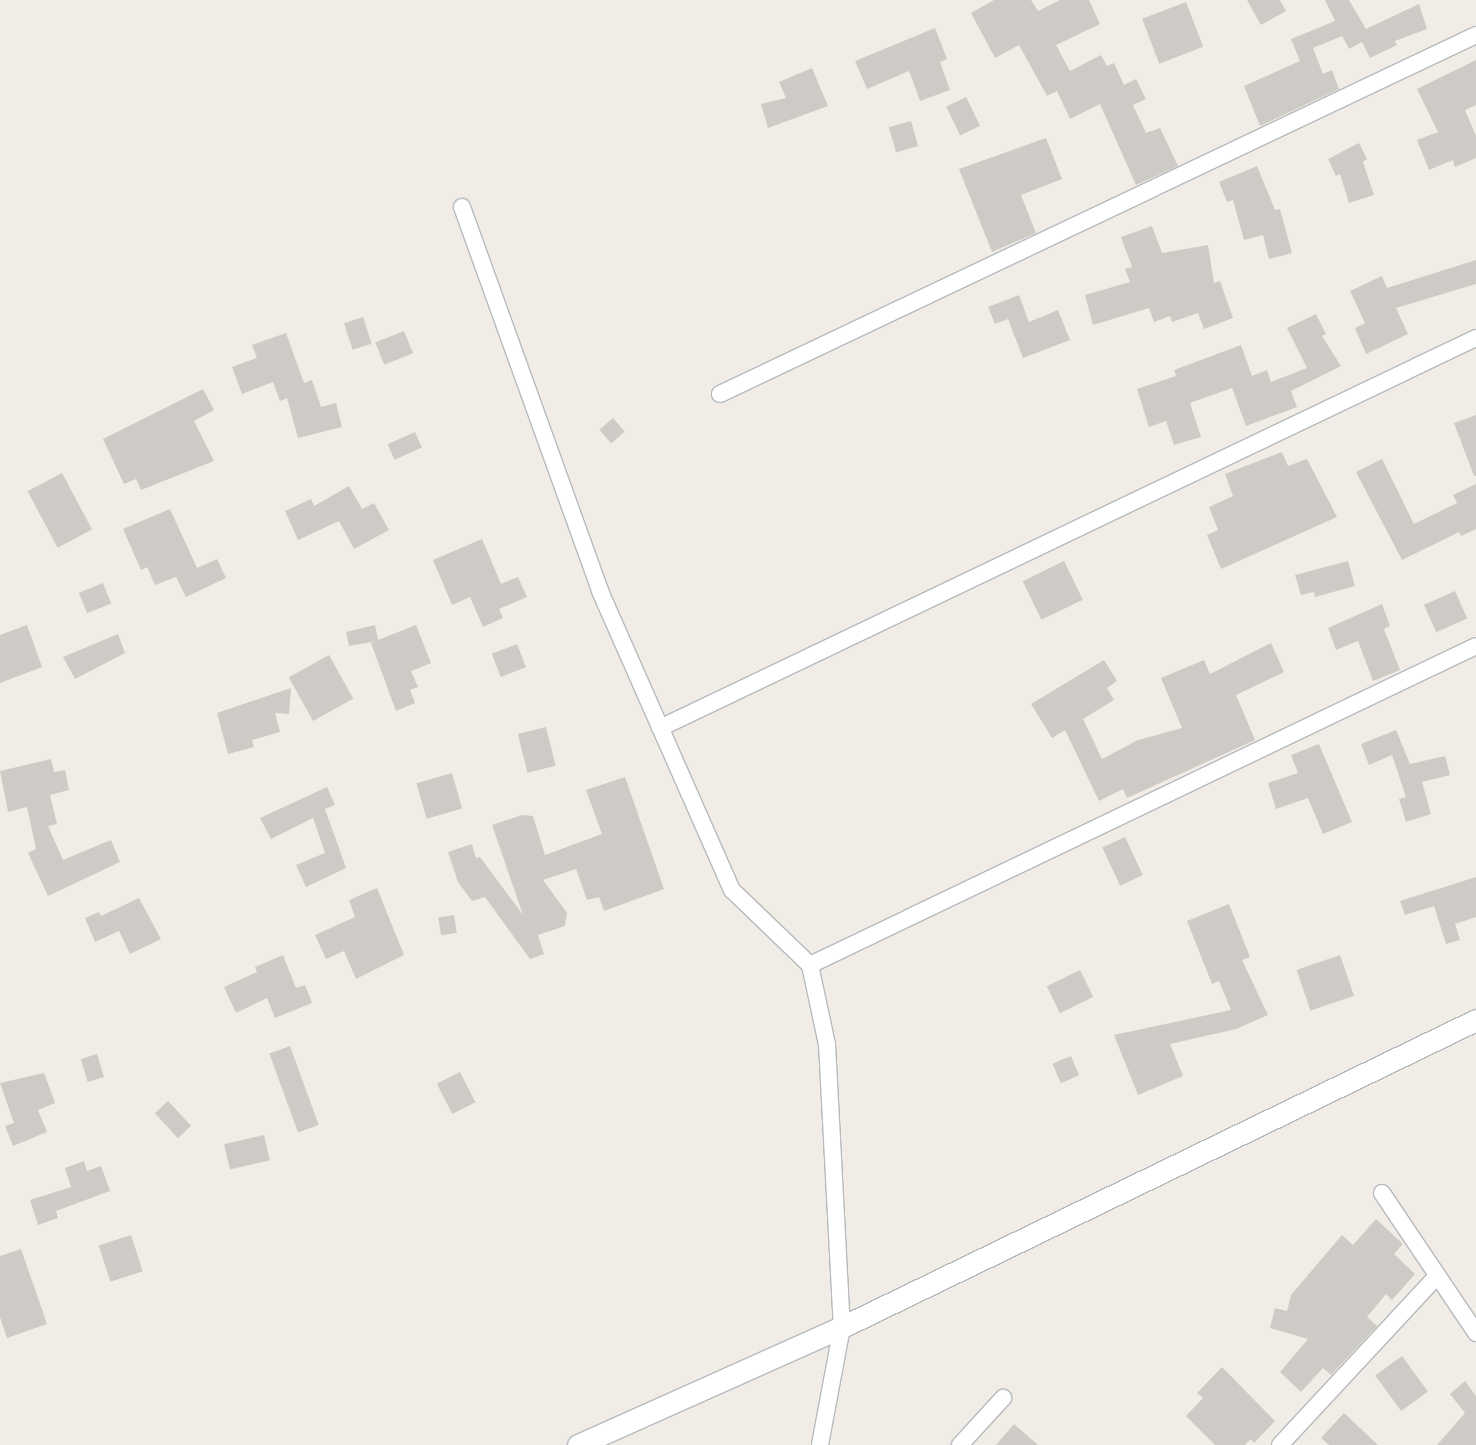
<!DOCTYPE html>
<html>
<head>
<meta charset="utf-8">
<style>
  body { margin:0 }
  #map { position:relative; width:1476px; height:1445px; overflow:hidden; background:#f1ede6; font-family:Quicksand,sans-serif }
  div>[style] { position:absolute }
  .building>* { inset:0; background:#cecac5; transform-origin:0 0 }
  .roads { filter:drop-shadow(1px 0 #b7babd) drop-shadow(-1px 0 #b7babd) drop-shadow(0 1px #b7babd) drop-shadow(0 -1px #b7babd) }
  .minor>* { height:16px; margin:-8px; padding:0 8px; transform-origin:8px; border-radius:8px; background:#fff }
  .tertiary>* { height:21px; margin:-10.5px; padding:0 10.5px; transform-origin:10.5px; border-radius:10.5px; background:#fff }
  span { translate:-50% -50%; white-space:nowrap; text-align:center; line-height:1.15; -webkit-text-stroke:5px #fff; paint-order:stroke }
</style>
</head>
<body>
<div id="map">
  <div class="building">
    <i style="clip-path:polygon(994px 0,1031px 0,1038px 11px,1060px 0,1089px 0,1100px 24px,1056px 45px,1070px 71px,1101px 55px,1107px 66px,1114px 63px,1124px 85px,1136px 79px,1146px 99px,1133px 105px,1146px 133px,1160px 128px,1178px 166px,1136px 185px,1100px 104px,1070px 119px,1057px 91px,1047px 96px,1019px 45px,995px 58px,971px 13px)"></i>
    <i style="clip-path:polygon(1247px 0,1280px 0,1286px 11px,1261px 25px)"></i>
    <i style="clip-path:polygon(1325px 0,1349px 0,1366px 29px,1419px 4px,1427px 29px,1395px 41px,1397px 45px,1370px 58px,1362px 42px,1349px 49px,1342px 36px,1313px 48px,1323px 74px,1332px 70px,1339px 89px,1260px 126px,1244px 86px,1300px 61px,1291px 39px,1335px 21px)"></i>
    <i style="left:1186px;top:2px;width:48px;height:47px;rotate:69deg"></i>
    <i style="clip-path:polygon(935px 28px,947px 59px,940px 62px,950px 90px,920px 101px,909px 71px,867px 89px,855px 61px)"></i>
    <i style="clip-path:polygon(1476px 60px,1476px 105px,1465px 110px,1476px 136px,1476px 158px,1455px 167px,1453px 160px,1429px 170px,1417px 140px,1438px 132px,1417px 89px)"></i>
    <i style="clip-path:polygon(812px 68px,828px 106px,768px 128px,761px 104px,786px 98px,779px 82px)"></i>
    <i style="left:966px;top:97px;width:32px;height:22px;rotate:64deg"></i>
    <i style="left:911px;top:121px;width:26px;height:23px;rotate:74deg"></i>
    <i style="clip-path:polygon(1046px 138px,1062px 179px,1021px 195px,1036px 233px,992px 252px,959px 169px)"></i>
    <i style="clip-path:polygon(1359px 143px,1367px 159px,1363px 162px,1374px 195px,1349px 203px,1340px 174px,1336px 176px,1328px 159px)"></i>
    <i style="clip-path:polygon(1257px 166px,1275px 210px,1280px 209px,1292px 253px,1269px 259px,1263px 235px,1244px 240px,1233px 200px,1227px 202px,1219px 182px)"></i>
    <i style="clip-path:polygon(1152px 226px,1162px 253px,1208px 245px,1214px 283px,1220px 281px,1233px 318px,1204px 329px,1198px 313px,1172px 322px,1170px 316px,1154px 322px,1149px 308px,1093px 325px,1085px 295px,1130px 282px,1125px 269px,1132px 267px,1121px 237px)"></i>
    <i style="clip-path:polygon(1476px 260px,1476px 284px,1396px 308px,1408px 334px,1366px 354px,1355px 328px,1365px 323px,1350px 291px,1382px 276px,1387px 288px)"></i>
    <i style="clip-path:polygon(1019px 295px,1029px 322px,1058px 310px,1070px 340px,1023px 358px,1008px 319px,995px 324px,988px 307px)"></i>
    <i style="clip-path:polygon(1316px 314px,1326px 334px,1322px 336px,1341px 366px,1291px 391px,1297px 407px,1246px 426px,1232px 388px,1190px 403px,1201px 437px,1174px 445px,1166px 421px,1149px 427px,1137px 389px,1176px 376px,1174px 370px,1241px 345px,1252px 376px,1267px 370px,1271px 382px,1307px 368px,1287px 328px)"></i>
    <i style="left:363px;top:317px;width:28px;height:20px;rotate:72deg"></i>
    <i style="left:404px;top:331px;width:24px;height:31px;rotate:68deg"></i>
    <i style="clip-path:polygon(286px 333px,304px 383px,312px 380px,321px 407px,336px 403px,342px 427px,298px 438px,287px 398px,280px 401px,273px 382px,242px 394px,232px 367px,257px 358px,252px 345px)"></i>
    <i style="clip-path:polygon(203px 389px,214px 410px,194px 421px,214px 461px,141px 490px,136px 479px,124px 484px,103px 439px)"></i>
    <i style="clip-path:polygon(1476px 415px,1476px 476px,1474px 476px,1454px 423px)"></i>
    <i style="left:613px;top:418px;width:18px;height:18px;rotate:49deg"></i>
    <i style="left:415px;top:432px;width:17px;height:30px;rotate:66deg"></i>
    <i style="clip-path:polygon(1282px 452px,1288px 466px,1307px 459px,1337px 517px,1221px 569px,1207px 535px,1218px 530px,1209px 507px,1233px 496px,1225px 474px)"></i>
    <i style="clip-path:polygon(1382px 459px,1414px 524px,1457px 503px,1453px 495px,1476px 484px,1476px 529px,1461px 536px,1459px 532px,1402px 560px,1356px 472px)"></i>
    <i style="left:62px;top:473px;width:64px;height:39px;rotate:62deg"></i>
    <i style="clip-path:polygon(349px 486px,362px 509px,374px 503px,389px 530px,354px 549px,339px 521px,298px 540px,285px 511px,311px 499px,314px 506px)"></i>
    <i style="clip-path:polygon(170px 509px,197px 568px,217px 559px,226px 578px,186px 597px,176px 577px,155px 585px,147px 567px,141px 570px,123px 529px)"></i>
    <i style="clip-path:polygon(482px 539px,501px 584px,518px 577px,527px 597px,499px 609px,503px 618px,483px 627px,470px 597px,452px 605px,433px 560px)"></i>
    <i style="left:1064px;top:561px;width:43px;height:46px;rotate:64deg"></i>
    <i style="clip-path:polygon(1348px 561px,1355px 586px,1315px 597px,1314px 592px,1301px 595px,1295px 575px)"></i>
    <i style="left:103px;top:583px;width:22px;height:26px;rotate:68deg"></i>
    <i style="left:1455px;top:591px;width:30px;height:34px;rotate:66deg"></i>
    <i style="clip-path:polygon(1382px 604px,1390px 626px,1384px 629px,1400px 670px,1373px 681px,1358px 641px,1336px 650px,1328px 628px)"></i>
    <i style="clip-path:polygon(27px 625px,42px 667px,0 683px,0 635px)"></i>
    <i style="clip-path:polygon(375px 625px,378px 640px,416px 625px,431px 663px,411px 671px,418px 687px,410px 690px,415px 703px,396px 711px,371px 643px,377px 641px,349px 646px,346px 632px)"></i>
    <i style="clip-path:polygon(118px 634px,125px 653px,75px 679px,63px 657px)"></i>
    <i style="clip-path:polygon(1271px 643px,1284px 672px,1236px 695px,1255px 740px,1127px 798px,1123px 789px,1099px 801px,1065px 730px,1052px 738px,1031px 704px,1104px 660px,1117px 681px,1107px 688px,1114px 700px,1083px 719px,1102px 759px,1138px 740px,1182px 728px,1161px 678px,1204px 660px,1210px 674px)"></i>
    <i style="left:517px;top:644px;width:25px;height:27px;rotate:69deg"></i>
    <i style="left:329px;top:655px;width:50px;height:46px;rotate:61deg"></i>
    <i style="clip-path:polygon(291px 688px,289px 714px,275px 713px,280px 732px,252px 740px,254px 747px,228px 754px,217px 713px)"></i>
    <i style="left:546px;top:727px;width:40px;height:29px;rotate:76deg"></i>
    <i style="clip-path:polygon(1396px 730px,1410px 764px,1445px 756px,1450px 775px,1422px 782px,1431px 814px,1406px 822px,1399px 799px,1406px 797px,1392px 755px,1369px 765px,1361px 744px)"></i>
    <i style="clip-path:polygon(1319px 744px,1352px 822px,1323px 834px,1308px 798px,1276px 809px,1268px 783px,1298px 773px,1291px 755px)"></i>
    <i style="clip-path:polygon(51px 759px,54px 772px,65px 770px,69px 790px,50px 795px,57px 824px,48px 826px,63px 860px,111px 840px,120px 862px,48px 896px,28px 853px,36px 849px,27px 807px,8px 812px,0 771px)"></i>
    <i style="left:452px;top:773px;width:37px;height:37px;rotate:74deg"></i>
    <i style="clip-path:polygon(625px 777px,664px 889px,604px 911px,599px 897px,587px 900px,576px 869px,543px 880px,567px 913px,565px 926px,538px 935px,544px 954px,530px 959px,485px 897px,472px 901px,458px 882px,448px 852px,472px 844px,476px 858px,480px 857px,523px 915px,492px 825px,522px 815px,533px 816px,545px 855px,602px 834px,586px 790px)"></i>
    <i style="clip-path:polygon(327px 787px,335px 805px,325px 809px,346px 868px,306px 887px,296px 865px,325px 853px,313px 818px,271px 839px,260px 818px)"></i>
    <i style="left:1125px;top:837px;width:42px;height:25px;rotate:65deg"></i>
    <i style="clip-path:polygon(1476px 877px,1476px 917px,1455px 924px,1460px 940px,1446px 944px,1434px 906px,1405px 915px,1400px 901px)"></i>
    <i style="clip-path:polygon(377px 888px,404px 955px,356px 979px,344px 951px,326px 959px,315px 935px,355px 917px,349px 900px)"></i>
    <i style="clip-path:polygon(139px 898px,161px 939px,130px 954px,119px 931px,95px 942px,85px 918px,99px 912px,101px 916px)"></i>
    <i style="clip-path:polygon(1229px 904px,1250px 957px,1242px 960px,1268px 1015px,1236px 1029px,1170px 1044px,1183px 1076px,1138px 1095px,1114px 1035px,1231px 1010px,1219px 981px,1212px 984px,1187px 921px)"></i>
    <i style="left:454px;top:915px;width:18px;height:16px;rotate:81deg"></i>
    <i style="clip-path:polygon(283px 955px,296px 988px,305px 985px,312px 1003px,275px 1018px,267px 998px,236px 1013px,224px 987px,257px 972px,255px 967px)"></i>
    <i style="left:1340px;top:955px;width:43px;height:46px;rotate:71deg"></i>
    <i style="left:1080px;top:970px;width:30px;height:37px;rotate:64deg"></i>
    <i style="left:290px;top:1046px;width:84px;height:22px;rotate:70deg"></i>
    <i style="left:97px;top:1054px;width:24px;height:17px;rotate:73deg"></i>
    <i style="left:1071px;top:1056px;width:21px;height:20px;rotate:67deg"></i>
    <i style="left:460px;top:1072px;width:34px;height:26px;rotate:63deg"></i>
    <i style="clip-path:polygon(44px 1073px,55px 1103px,38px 1110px,47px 1132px,13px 1146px,5px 1126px,14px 1123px,0 1083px)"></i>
    <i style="left:168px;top:1101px;width:34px;height:18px;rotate:47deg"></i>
    <i style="left:264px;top:1135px;width:26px;height:41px;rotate:77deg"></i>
    <i style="clip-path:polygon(84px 1161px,87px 1171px,101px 1166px,110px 1191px,56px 1211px,58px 1218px,38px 1225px,30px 1200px,71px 1187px,65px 1168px)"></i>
    <i style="clip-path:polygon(1376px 1219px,1403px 1244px,1394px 1254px,1415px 1274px,1392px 1300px,1386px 1294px,1367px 1317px,1377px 1326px,1331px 1375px,1323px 1368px,1301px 1392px,1280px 1372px,1308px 1339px,1270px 1328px,1275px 1308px,1287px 1311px,1291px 1295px,1342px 1235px,1353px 1245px)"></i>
    <i style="left:131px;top:1235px;width:38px;height:34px;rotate:72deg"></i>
    <i style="clip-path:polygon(21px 1249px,47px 1324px,7px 1338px,0 1317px,0 1256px)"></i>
    <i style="left:1402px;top:1356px;width:44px;height:33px;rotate:54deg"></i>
    <i style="clip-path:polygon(1222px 1367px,1275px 1421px,1254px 1443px,1251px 1439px,1245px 1445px,1215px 1445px,1186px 1416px,1203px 1398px,1197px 1393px)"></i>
    <i style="clip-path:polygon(1465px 1381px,1476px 1396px,1476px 1445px,1437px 1445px,1465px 1413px,1450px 1394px)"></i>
    <i style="clip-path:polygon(1344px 1413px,1378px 1445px,1329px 1445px,1321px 1438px)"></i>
    <i style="clip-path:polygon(1014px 1424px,1038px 1445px,996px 1445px)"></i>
  </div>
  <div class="roads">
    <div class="minor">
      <i style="left:462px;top:207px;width:408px;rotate:70.2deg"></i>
      <i style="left:600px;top:591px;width:327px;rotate:66.2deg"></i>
      <i style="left:732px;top:890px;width:108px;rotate:43.9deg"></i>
      <i style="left:810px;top:965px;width:81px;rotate:77.9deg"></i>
      <i style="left:827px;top:1044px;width:283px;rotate:87deg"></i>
      <i style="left:842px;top:1327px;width:120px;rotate:100.6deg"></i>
      <i style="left:720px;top:394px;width:837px;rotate:-25.4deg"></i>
      <i style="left:660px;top:728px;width:904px;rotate:-25.55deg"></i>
      <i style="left:810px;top:965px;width:738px;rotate:-25.59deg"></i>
      <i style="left:1382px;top:1193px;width:169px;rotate:56.1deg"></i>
      <i style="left:960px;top:1445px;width:64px;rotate:-47.5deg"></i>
      <i style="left:1280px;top:1445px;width:231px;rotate:-47.1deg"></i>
    </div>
    <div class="tertiary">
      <i style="left:578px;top:1445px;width:289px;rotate:-24.1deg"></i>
      <i style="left:842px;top:1327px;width:704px;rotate:-25.84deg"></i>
    </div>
  </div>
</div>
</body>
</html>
